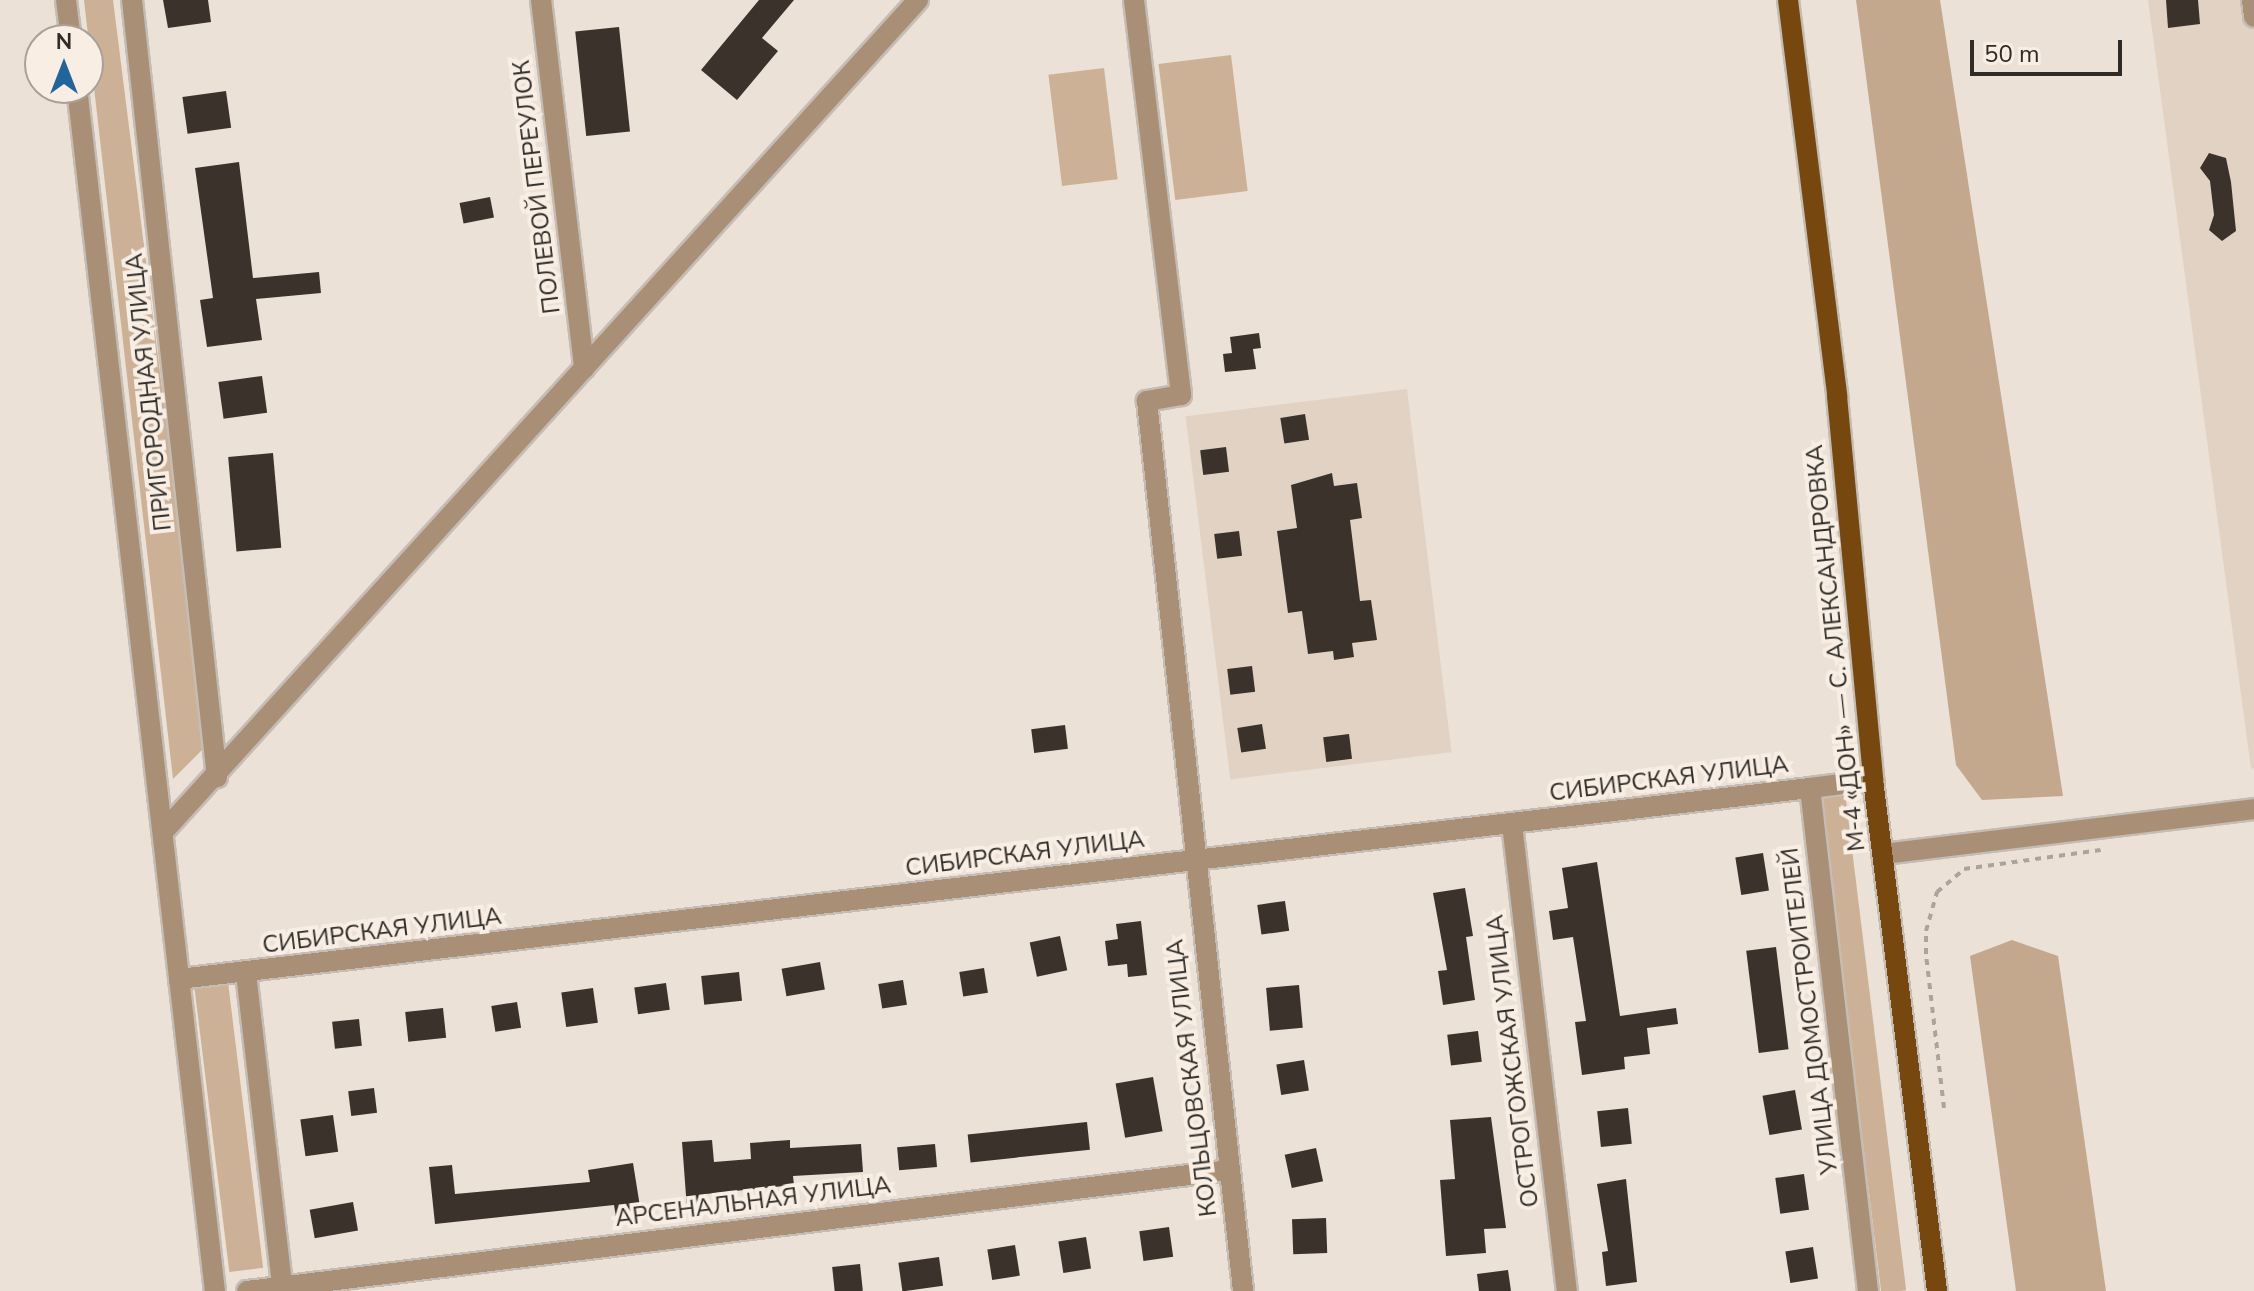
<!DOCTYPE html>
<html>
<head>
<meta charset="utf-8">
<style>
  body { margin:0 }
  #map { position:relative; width:2254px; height:1291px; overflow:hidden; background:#ebe1d7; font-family:"Nunito Sans",sans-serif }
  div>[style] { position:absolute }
  .built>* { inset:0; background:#e2d2c4; transform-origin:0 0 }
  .green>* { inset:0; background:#ccb197; transform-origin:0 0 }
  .forest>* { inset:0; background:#c3a88e }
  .building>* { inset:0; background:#3b332b; transform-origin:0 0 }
  .path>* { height:4px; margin-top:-2px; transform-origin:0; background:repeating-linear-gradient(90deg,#aca49c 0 6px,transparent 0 12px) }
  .roads { filter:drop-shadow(2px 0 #c5bdb4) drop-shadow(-2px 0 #c5bdb4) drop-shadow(0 2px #c5bdb4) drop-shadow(0 -2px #c5bdb4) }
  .minor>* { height:20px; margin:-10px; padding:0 10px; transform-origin:10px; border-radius:10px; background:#a98f75 }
  .major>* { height:20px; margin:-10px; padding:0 10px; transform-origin:10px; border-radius:10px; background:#76480f }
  span { translate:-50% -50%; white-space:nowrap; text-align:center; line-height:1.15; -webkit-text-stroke:8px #f8eee4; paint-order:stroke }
  .street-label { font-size:24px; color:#2f2c28 }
  .north { position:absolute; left:24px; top:24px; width:80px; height:80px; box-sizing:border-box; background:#f8eee4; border:2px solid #a8a099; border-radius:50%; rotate:0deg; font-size:22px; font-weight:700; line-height:32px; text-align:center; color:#2f2c28 }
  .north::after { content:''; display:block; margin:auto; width:28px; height:36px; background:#21659a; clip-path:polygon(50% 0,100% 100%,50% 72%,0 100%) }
  .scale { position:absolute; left:1970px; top:40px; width:152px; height:36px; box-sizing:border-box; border:4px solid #2f2c28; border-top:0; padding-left:10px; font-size:24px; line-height:28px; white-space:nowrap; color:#2f2c28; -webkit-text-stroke:6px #f8eee4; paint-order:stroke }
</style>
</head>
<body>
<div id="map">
  <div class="built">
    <i style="clip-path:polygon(2148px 0,2254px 0,2254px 768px,2251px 769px)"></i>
    <i style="left:1407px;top:389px;width:366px;height:223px;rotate:83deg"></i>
  </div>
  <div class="green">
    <i style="clip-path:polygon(84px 0,113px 0,207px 745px,173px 779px)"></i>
    <i style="left:1231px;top:55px;width:137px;height:73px;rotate:83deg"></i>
    <i style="left:1104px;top:68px;width:112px;height:56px;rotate:83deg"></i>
    <i style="left:1845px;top:792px;width:502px;height:25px;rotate:83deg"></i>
    <i style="left:228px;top:982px;width:288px;height:34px;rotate:83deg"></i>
  </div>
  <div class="forest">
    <i style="clip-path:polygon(1856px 0,1940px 0,2063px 796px,1982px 800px,1956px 765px)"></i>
    <i style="clip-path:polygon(2012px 940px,2058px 956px,2106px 1291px,2016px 1291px,1970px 956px)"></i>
  </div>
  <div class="building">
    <i style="clip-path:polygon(163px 0,208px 0,211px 22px,168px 28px)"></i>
    <i style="clip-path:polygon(759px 0,794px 0,762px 38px,778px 51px,737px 100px,701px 70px)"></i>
    <i style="clip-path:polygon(2166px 0,2198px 0,2200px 24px,2168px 28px)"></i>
    <i style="left:619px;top:27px;width:105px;height:44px;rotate:84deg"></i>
    <i style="left:226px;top:91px;width:37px;height:44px;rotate:82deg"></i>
    <i style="clip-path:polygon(2209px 153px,2226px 158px,2231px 182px,2236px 231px,2222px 241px,2209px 230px,2214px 215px,2210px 181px,2200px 168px)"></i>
    <i style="clip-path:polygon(239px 162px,253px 278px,319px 272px,321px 293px,256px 299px,262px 340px,207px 347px,200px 300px,213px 298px,195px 168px)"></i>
    <i style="left:490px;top:197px;width:21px;height:31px;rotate:79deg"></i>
    <i style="clip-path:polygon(1259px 333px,1261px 348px,1253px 349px,1256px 369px,1225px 372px,1223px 354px,1232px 353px,1230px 337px)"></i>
    <i style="left:262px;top:376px;width:37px;height:44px;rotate:82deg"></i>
    <i style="left:1305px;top:414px;width:26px;height:25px;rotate:81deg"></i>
    <i style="left:1226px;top:447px;width:25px;height:26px;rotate:83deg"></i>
    <i style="left:273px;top:453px;width:95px;height:45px;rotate:85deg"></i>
    <i style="clip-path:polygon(1332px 473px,1334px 486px,1357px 483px,1362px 518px,1350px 520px,1360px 601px,1371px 600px,1377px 640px,1352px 643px,1354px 657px,1334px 660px,1333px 651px,1308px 654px,1302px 611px,1288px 613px,1277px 531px,1297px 528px,1291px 485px)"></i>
    <i style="left:1239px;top:531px;width:25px;height:25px;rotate:83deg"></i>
    <i style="left:1252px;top:666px;width:26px;height:25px;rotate:83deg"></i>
    <i style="left:1262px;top:724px;width:25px;height:25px;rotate:81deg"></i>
    <i style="left:1065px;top:725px;width:24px;height:34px;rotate:83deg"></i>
    <i style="left:1349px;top:734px;width:25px;height:26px;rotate:83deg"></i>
    <i style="left:1763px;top:853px;width:38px;height:28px;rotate:81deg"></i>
    <i style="clip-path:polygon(1597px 862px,1620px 1016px,1676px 1008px,1678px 1024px,1647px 1028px,1650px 1054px,1624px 1057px,1625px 1069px,1582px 1075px,1575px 1022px,1586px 1021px,1573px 937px,1553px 940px,1549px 911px,1568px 908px,1562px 868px)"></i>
    <i style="clip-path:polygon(1465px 888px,1473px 936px,1466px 937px,1475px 1000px,1443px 1005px,1438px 971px,1447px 970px,1433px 893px)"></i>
    <i style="left:1285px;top:901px;width:30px;height:28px;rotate:82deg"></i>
    <i style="clip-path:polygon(1141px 921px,1147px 975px,1128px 977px,1127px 964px,1108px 966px,1105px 941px,1118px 939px,1116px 924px)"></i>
    <i style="left:1060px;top:936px;width:35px;height:31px;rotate:78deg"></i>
    <i style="left:1776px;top:947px;width:103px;height:30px;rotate:83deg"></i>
    <i style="left:820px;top:962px;width:28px;height:39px;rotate:80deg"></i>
    <i style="left:984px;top:968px;width:25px;height:25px;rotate:81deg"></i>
    <i style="left:739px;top:972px;width:29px;height:38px;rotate:84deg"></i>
    <i style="left:903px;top:980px;width:25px;height:25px;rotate:81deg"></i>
    <i style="left:666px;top:983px;width:27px;height:32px;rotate:82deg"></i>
    <i style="left:1299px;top:985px;width:43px;height:33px;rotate:85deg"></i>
    <i style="left:593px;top:988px;width:35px;height:32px;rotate:82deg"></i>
    <i style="left:517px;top:1002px;width:26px;height:26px;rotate:81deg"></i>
    <i style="left:443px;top:1008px;width:30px;height:38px;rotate:84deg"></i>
    <i style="left:359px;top:1019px;width:27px;height:27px;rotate:84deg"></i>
    <i style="left:1478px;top:1031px;width:31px;height:31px;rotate:83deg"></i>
    <i style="left:1304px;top:1060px;width:31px;height:28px;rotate:81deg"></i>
    <i style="left:1153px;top:1077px;width:55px;height:38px;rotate:80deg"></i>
    <i style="left:374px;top:1088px;width:25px;height:26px;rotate:83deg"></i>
    <i style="left:1795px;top:1090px;width:40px;height:33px;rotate:80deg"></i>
    <i style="left:1628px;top:1108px;width:36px;height:31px;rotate:84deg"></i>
    <i style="left:333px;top:1115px;width:37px;height:33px;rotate:82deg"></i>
    <i style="clip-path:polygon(1491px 1117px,1506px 1228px,1484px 1229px,1486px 1253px,1446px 1256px,1440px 1180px,1455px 1179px,1450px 1120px)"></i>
    <i style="left:1087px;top:1122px;width:28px;height:120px;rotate:84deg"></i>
    <i style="clip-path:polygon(712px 1140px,714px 1162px,751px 1159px,750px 1143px,790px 1140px,790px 1148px,861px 1144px,863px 1172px,793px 1176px,794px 1185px,706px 1194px,707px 1207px,687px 1209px,682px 1142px)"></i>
    <i style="left:935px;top:1144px;width:23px;height:38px;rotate:85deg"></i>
    <i style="left:1316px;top:1148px;width:34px;height:32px;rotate:78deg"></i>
    <i style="clip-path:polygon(633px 1163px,642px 1219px,617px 1223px,614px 1205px,435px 1224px,429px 1167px,452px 1165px,455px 1194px,590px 1182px,588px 1170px)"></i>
    <i style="left:1804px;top:1174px;width:36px;height:29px;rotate:82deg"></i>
    <i style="clip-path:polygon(1626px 1179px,1637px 1282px,1606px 1286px,1602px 1252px,1608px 1251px,1597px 1184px)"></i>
    <i style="left:353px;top:1202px;width:29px;height:44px;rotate:80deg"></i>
    <i style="left:1326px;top:1218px;width:35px;height:34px;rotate:88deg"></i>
    <i style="left:1169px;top:1227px;width:30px;height:30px;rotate:82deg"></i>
    <i style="left:1086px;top:1237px;width:32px;height:28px;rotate:81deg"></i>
    <i style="left:1015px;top:1245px;width:31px;height:28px;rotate:81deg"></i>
    <i style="left:1813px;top:1247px;width:32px;height:28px;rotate:81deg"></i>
    <i style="left:939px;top:1257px;width:29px;height:41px;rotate:82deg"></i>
    <i style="left:860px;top:1264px;width:27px;height:28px;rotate:84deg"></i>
    <i style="clip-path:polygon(1508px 1270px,1511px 1291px,1479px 1291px,1477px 1274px)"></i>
  </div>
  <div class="path">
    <i style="left:1944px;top:1108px;width:155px;rotate:-96.7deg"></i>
    <i style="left:1926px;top:954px;width:23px;rotate:-90deg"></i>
    <i style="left:1926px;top:931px;width:41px;rotate:-74.2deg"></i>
    <i style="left:1937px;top:892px;width:35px;rotate:-40deg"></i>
    <i style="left:1964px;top:869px;width:138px;rotate:-7.9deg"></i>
  </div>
  <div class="roads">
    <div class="minor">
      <i style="left:66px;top:0;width:40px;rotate:82.9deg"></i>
      <i style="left:132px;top:0;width:782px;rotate:83.76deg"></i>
      <i style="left:541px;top:0;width:371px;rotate:83.3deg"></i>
      <i style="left:1134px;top:0;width:398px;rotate:83.2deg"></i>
      <i style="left:1181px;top:395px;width:35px;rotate:170deg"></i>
      <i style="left:1147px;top:401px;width:895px;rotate:83.84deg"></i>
      <i style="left:2252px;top:0;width:17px;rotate:83deg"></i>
      <i style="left:77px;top:88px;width:1211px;rotate:83.46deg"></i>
      <i style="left:1512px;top:824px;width:470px;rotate:83.3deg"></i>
      <i style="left:164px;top:831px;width:1122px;rotate:-47.78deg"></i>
      <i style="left:1883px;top:854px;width:374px;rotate:-6.9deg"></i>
      <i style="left:246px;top:973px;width:320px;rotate:83.4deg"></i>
      <i style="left:179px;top:979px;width:1642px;rotate:-6.68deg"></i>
      <i style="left:247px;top:1291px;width:989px;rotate:-7.02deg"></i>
      <i style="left:1868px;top:1291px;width:506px;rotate:-96.58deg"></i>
      <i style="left:1810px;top:788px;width:64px;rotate:-7.2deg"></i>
    </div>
    <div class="major">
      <i style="left:1788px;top:0;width:399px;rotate:82.9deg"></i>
      <i style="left:1837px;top:396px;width:386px;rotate:84.6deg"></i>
      <i style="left:1873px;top:780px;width:515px;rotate:82.86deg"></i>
    </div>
  </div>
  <div class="street-label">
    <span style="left:537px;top:187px;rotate:-97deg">ПОЛЕВОЙ ПЕРЕУЛОК</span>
    <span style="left:149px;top:392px;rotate:-96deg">ПРИГОРОДНАЯ УЛИЦА</span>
    <span style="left:1836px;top:648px;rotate:-96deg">М-4 «ДОН» — С. АЛЕКСАНДРОВКА</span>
    <span style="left:1669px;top:779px;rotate:-7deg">СИБИРСКАЯ УЛИЦА</span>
    <span style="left:1025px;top:854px;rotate:-7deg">СИБИРСКАЯ УЛИЦА</span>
    <span style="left:382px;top:931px;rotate:-7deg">СИБИРСКАЯ УЛИЦА</span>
    <span style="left:1810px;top:1011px;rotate:-97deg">УЛИЦА ДОМОСТРОИТЕЛЕЙ</span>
    <span style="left:1513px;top:1061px;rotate:-97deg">ОСТРОГОЖСКАЯ УЛИЦА</span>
    <span style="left:1192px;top:1078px;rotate:-97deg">КОЛЬЦОВСКАЯ УЛИЦА</span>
    <span style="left:753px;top:1202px;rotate:-7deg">АРСЕНАЛЬНАЯ УЛИЦА</span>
  </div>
  <div class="north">N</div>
  <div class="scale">50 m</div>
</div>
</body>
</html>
